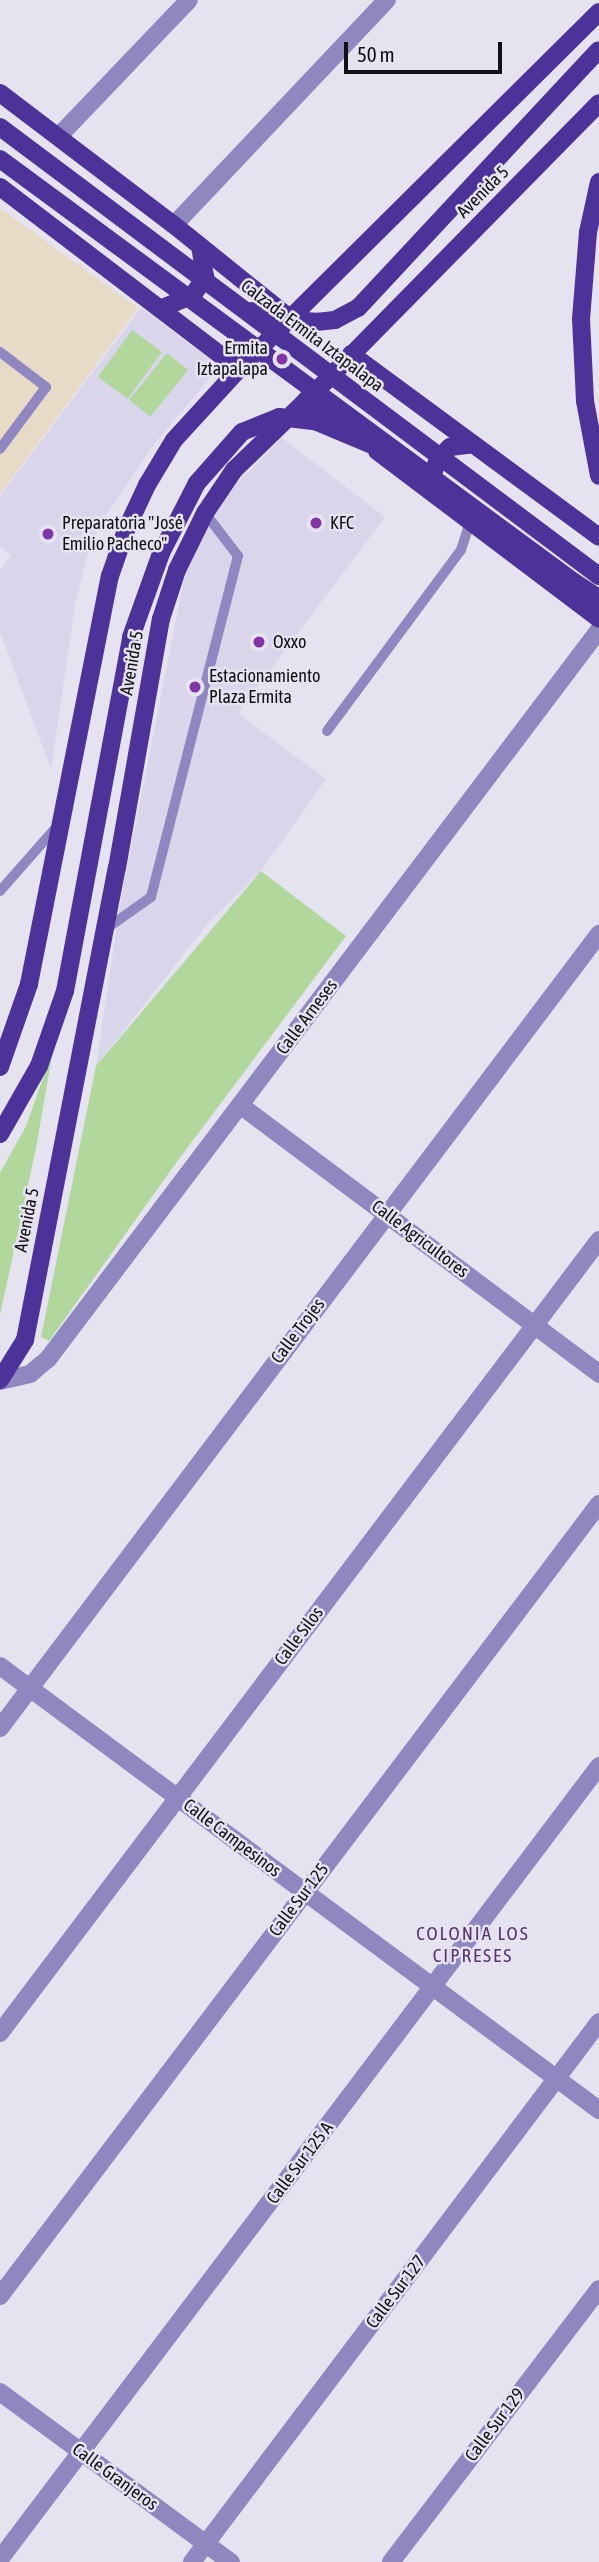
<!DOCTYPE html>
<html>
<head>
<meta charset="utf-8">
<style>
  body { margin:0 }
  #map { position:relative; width:599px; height:2562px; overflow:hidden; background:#e6e3f1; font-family:"Asap Condensed",sans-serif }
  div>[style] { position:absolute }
  .built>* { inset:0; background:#d9d5ea }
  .industrial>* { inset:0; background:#e7dac6 }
  .green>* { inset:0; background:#b2d79c; transform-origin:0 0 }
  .lane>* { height:10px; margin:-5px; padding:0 5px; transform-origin:5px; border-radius:5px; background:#8f88c0 }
  .street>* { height:18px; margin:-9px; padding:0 9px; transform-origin:9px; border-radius:9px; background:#8f88c0 }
  .primary>* { height:18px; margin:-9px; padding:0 9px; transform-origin:9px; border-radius:9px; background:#4d3399 }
  .primary-bridge>* { height:18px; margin:-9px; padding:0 9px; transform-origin:9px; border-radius:9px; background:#4d3399 }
  .dots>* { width:19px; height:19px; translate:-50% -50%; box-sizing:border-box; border:4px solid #e6e3f1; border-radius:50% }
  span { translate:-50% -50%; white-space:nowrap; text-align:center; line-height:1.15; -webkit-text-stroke:5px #e6e3f1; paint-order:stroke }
  .street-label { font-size:18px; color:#111014 }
  .poi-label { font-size:18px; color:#111014 }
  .right { translate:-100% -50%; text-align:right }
  .left { translate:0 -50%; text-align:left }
  .neighbourhood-label { font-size:19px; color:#58336c; letter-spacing:2px }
  .scale { position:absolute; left:344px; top:42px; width:158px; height:32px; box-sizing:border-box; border:4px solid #111014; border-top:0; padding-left:9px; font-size:21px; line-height:24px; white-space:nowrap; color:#111014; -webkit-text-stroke:5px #e6e3f1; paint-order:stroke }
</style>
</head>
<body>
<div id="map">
  <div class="built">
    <i style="clip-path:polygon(141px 308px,210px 359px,213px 374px,155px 443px,102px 521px,87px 555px,75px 606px,51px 769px,0 632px,0 571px,11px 555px,0 547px,0 496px)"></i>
    <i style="clip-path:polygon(282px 438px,385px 517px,238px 713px,326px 779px,261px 871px,210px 921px,96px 1066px,121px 899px,184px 579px,208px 522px,238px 482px)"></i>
  </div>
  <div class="industrial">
    <i style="clip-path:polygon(0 208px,138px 308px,0 494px)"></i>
  </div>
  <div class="green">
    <i style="left:132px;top:330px;width:37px;height:58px;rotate:36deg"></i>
    <i style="left:167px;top:353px;width:27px;height:60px;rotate:39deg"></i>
    <i style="clip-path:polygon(261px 871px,346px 936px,176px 1163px,49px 1341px,41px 1337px,96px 1066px)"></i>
    <i style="clip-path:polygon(53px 1050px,36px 1148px,0 1315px,0 1173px,26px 1126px)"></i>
  </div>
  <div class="lane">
    <i style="left:0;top:352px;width:58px;rotate:37.3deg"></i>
    <i style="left:46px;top:387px;width:77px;rotate:126.6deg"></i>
    <i style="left:327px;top:731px;width:225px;rotate:-53.5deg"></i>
    <i style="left:461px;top:550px;width:29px;rotate:-72deg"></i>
    <i style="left:0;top:891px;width:89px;rotate:-48.6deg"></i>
    <i style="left:106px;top:929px;width:55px;rotate:-35.4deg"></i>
    <i style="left:151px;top:897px;width:352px;rotate:-75.7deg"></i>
    <i style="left:238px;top:556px;width:54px;rotate:-127.5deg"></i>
  </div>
  <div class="street">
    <i style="left:59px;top:136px;width:188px;rotate:-46.3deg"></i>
    <i style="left:174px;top:225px;width:310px;rotate:-46.6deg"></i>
    <i style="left:240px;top:1105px;width:449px;rotate:36.8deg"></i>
    <i style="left:0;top:1381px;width:31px;rotate:-13deg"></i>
    <i style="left:30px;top:1374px;width:23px;rotate:-40deg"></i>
    <i style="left:48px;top:1359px;width:914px;rotate:-52.92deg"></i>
    <i style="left:0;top:1666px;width:746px;rotate:36.55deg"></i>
    <i style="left:0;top:1728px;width:995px;rotate:-52.97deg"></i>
    <i style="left:0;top:2033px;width:994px;rotate:-52.93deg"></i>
    <i style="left:0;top:2296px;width:993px;rotate:-52.9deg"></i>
    <i style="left:0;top:2392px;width:287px;rotate:36.4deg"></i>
    <i style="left:0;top:2559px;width:994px;rotate:-52.93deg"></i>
    <i style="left:192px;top:2562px;width:676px;rotate:-52.99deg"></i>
    <i style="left:391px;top:2562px;width:343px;rotate:-52.7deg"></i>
  </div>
  <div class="primary">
    <i style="left:0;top:93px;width:218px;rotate:37.2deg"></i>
    <i style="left:174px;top:225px;width:150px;rotate:38.8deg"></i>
    <i style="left:599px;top:182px;width:51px;rotate:102.4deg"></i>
    <i style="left:588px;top:232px;width:87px;rotate:94.6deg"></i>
    <i style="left:581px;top:319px;width:82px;rotate:87.2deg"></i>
    <i style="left:585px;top:401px;width:76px;rotate:79.4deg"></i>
    <i style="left:0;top:187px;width:300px;rotate:37.3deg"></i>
    <i style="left:160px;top:309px;width:36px;rotate:-23deg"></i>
    <i style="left:193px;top:295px;width:22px;rotate:-56deg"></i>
    <i style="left:205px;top:277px;width:31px;rotate:-99deg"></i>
    <i style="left:351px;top:354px;width:308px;rotate:36.4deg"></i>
    <i style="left:306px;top:400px;width:57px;rotate:35.7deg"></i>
    <i style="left:377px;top:451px;width:278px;rotate:37.1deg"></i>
    <i style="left:438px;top:492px;width:19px;rotate:-106deg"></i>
    <i style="left:433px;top:474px;width:16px;rotate:-72deg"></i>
    <i style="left:438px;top:459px;width:17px;rotate:-45deg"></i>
    <i style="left:450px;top:447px;width:23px;rotate:-7deg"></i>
    <i style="left:574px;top:582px;width:30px;rotate:33deg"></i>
    <i style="left:0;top:1067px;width:88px;rotate:-70.7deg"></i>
    <i style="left:29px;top:984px;width:416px;rotate:-78.8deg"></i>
    <i style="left:110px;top:576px;width:49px;rotate:-70.8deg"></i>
    <i style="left:126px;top:530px;width:50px;rotate:-65deg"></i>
    <i style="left:147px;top:485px;width:52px;rotate:-59deg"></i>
    <i style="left:174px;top:440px;width:96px;rotate:-47.5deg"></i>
    <i style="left:239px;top:369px;width:507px;rotate:-44.76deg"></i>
    <i style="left:0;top:1380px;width:47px;rotate:-58deg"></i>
    <i style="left:25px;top:1340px;width:481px;rotate:-79deg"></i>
    <i style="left:117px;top:868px;width:253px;rotate:-80deg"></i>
    <i style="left:161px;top:619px;width:52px;rotate:-71.9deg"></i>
    <i style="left:177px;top:570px;width:64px;rotate:-63.8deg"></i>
    <i style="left:205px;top:513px;width:52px;rotate:-56deg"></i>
    <i style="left:234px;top:470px;width:120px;rotate:-44deg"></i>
    <i style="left:320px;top:387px;width:398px;rotate:-45.5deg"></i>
  </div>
  <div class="primary-bridge">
    <i style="left:0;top:127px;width:749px;rotate:36.85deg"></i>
    <i style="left:0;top:159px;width:713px;rotate:36.39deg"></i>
    <i style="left:252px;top:311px;width:26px;rotate:18deg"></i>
    <i style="left:277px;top:319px;width:39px;rotate:4deg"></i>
    <i style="left:316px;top:322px;width:19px;rotate:-6deg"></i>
    <i style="left:335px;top:320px;width:26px;rotate:-28deg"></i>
    <i style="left:358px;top:308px;width:352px;rotate:-47deg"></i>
    <i style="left:0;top:1134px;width:78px;rotate:-60.2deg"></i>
    <i style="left:39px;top:1066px;width:79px;rotate:-70.9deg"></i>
    <i style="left:65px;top:991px;width:360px;rotate:-79.4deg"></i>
    <i style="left:131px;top:637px;width:89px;rotate:-70.3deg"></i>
    <i style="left:161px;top:553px;width:79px;rotate:-62.8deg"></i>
    <i style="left:197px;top:483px;width:68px;rotate:-48.6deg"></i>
    <i style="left:242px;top:432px;width:40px;rotate:-22deg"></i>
    <i style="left:279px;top:417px;width:38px;rotate:7deg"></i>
    <i style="left:317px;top:422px;width:99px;rotate:22.7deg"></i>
  </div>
  <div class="dots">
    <i style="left:282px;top:359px;background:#8235a6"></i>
    <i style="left:316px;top:523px;background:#8235a6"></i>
    <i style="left:48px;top:534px;background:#8235a6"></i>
    <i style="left:259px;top:642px;background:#8235a6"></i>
    <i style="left:195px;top:687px;background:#8235a6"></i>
  </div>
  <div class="street-label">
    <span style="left:483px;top:192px;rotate:-45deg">Avenida 5</span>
    <span style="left:312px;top:336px;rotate:37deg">Calzada Ermita Iztapalapa</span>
    <span style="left:132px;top:663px;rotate:-80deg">Avenida 5</span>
    <span style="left:307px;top:1017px;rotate:-53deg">Calle Arneses</span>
    <span style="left:27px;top:1220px;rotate:-79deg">Avenida 5</span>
    <span style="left:420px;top:1239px;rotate:37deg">Calle Agricultores</span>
    <span style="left:298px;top:1331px;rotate:-53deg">Calle Trojes</span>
    <span style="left:299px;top:1636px;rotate:-53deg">Calle Silos</span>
    <span style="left:232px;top:1838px;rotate:37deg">Calle Campesinos</span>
    <span style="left:299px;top:1900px;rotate:-53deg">Calle Sur 125</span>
    <span style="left:300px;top:2163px;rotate:-53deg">Calle Sur 125 A</span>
    <span style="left:396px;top:2292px;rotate:-53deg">Calle Sur 127</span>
    <span style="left:495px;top:2425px;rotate:-53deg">Calle Sur 129</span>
    <span style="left:115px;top:2477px;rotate:36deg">Calle Granjeros</span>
  </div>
  <div class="poi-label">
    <span class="right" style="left:268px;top:359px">Ermita<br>Iztapalapa</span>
    <span class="left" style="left:330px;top:523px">KFC</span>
    <span class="left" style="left:62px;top:534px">Preparatoria "José<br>Emilio Pacheco"</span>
    <span class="left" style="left:273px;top:642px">Oxxo</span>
    <span class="left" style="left:209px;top:687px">Estacionamiento<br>Plaza Ermita</span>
  </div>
  <div class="neighbourhood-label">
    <span style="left:473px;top:1945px">COLONIA LOS<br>CIPRESES</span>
  </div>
  <div class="scale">50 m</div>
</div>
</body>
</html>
